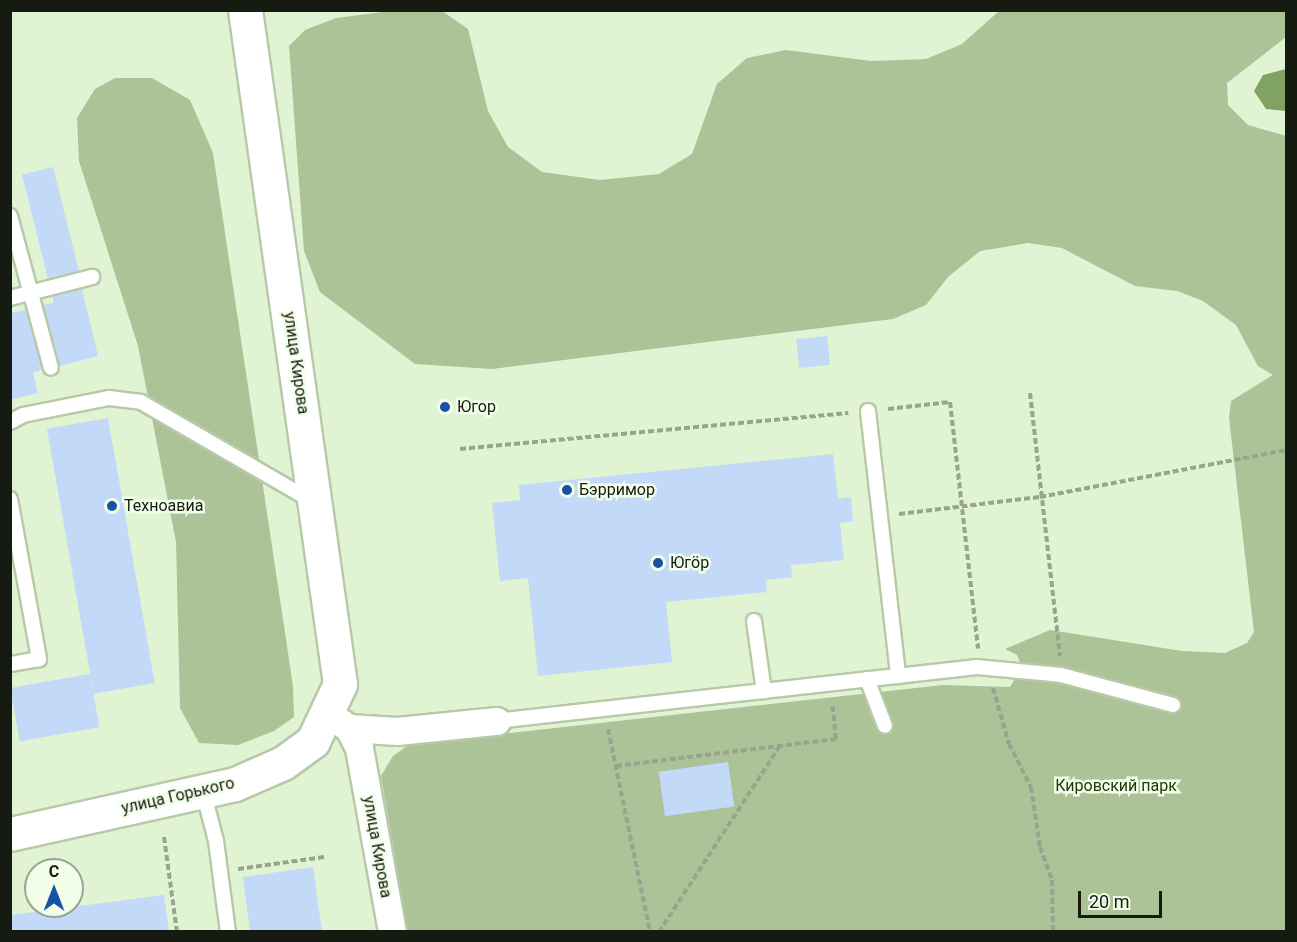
<!DOCTYPE html>
<html>
<head>
<meta charset="utf-8">
<style>
  body { margin:0 }
  #map { position:relative; width:1297px; height:942px; overflow:hidden; background:#e0f3d2; font-family:Roboto,sans-serif }
  div>[style] { position:absolute }
  .green>* { inset:0; background:#abc397 }
  .water>* { inset:0; background:#80a263 }
  .building>* { inset:0; background:#c3d9f8; transform-origin:0 0 }
  .path>* { height:4px; margin-top:-2px; transform-origin:0; background:repeating-linear-gradient(90deg,#96a58c 0 6px,transparent 0 9px) }
  .roads { filter:drop-shadow(2px 0 #b7c9a9) drop-shadow(-2px 0 #b7c9a9) drop-shadow(0 2px #b7c9a9) drop-shadow(0 -2px #b7c9a9) }
  .lane>* { height:14px; margin:-7px; padding:0 7px; transform-origin:7px; border-radius:7px; background:#fff }
  .street>* { height:27px; margin:-13.5px; padding:0 13.5px; transform-origin:13.5px; border-radius:13.5px; background:#fff }
  .secondary>* { height:33px; margin:-16.5px; padding:0 16.5px; transform-origin:16.5px; border-radius:16.5px; background:#fff }
  .dots>* { width:16px; height:16px; translate:-50% -50%; box-sizing:border-box; border:3px solid #f2feea; border-radius:50% }
  span { translate:-50% -50%; white-space:nowrap; text-align:center; line-height:1.15; -webkit-text-stroke:5px #f2feea; paint-order:stroke }
  .street-label { font-size:16px; color:#151b10 }
  .poi-label { font-size:16px; color:#151b10 }
  .left { translate:0 -50%; text-align:left }
  .park-label { font-size:16px; color:#223809 }
  .frame { position:absolute; inset:0; border:12px solid #151b10; pointer-events:none }
  .north { position:absolute; left:24px; top:858px; width:60px; height:60px; box-sizing:border-box; background:#f2feea; border:2px solid #9aa393; border-radius:50%; rotate:0deg; font-size:16px; font-weight:700; line-height:24px; text-align:center; color:#151b10 }
  .north::after { content:''; display:block; margin:auto; width:21px; height:27px; background:#1753a4; clip-path:polygon(50% 0,100% 100%,50% 72%,0 100%) }
  .scale { position:absolute; left:1078px; top:891px; width:84px; height:27px; box-sizing:border-box; border:3px solid #151b10; border-top:0; padding-left:8px; font-size:18px; line-height:21px; white-space:nowrap; color:#151b10; -webkit-text-stroke:4px #f2feea; paint-order:stroke }
</style>
</head>
<body>
<div id="map">
  <div class="green">
    <i style="clip-path:polygon(391px 11px,442px 11px,468px 29px,488px 111px,508px 147px,542px 172px,600px 180px,659px 174px,692px 154px,717px 84px,747px 58px,786px 50px,871px 61px,926px 59px,962px 44px,999px 11px,1286px 11px,1286px 37px,1227px 83px,1228px 105px,1248px 125px,1286px 136px,1286px 931px,408px 931px,381px 776px,393px 756px,410px 744px,943px 685px,1010px 687px,1022px 667px,1017px 655px,1005px 649px,1050px 630px,1182px 651px,1225px 653px,1247px 643px,1254px 632px,1229px 418px,1231px 401px,1273px 375px,1258px 366px,1236px 325px,1203px 301px,1177px 291px,1135px 286px,1062px 248px,1028px 243px,980px 251px,948px 277px,926px 305px,893px 319px,492px 369px,415px 364px,320px 292px,304px 251px,289px 46px,305px 30px,336px 18px)"></i>
    <i style="clip-path:polygon(115px 78px,152px 78px,190px 100px,213px 153px,293px 686px,294px 717px,274px 731px,238px 745px,199px 743px,180px 708px,176px 542px,138px 346px,79px 161px,77px 118px,95px 89px)"></i>
  </div>
  <div class="water">
    <i style="clip-path:polygon(1286px 69px,1286px 111px,1266px 109px,1254px 91px,1263px 75px)"></i>
  </div>
  <div class="building">
    <i style="left:53px;top:167px;width:107px;height:32px;rotate:76deg"></i>
    <i style="clip-path:polygon(82px 289px,98px 356px,60px 366px,43px 305px,53px 303px,53px 296px)"></i>
    <i style="clip-path:polygon(26px 310px,42px 370px,33px 372px,38px 393px,10px 400px,10px 313px)"></i>
    <i style="left:827px;top:336px;width:29px;height:31px;rotate:84deg"></i>
    <i style="left:108px;top:418px;width:269px;height:62px;rotate:80deg"></i>
    <i style="clip-path:polygon(833px 454px,838px 499px,851px 497px,853px 521px,840px 523px,844px 560px,791px 565px,792px 577px,766px 580px,767px 592px,666px 602px,672px 662px,538px 676px,528px 578px,500px 581px,492px 503px,520px 500px,519px 485px)"></i>
    <i style="left:90px;top:674px;width:54px;height:81px;rotate:80deg"></i>
    <i style="left:728px;top:762px;width:45px;height:70px;rotate:82deg"></i>
    <i style="clip-path:polygon(313px 867px,322px 932px,250px 932px,243px 877px)"></i>
    <i style="clip-path:polygon(164px 895px,169px 932px,10px 932px,10px 915px)"></i>
  </div>
  <div class="path">
    <i style="left:1030px;top:393px;width:265px;rotate:83.5deg"></i>
    <i style="left:888px;top:409px;width:62px;rotate:-6.4deg"></i>
    <i style="left:950px;top:402px;width:248px;rotate:83.5deg"></i>
    <i style="left:460px;top:449px;width:390px;rotate:-5.3deg"></i>
    <i style="left:899px;top:514px;width:142px;rotate:-6.9deg"></i>
    <i style="left:1040px;top:497px;width:250px;rotate:-10.8deg"></i>
    <i style="left:993px;top:688px;width:58px;rotate:74.1deg"></i>
    <i style="left:1009px;top:744px;width:48px;rotate:62.9deg"></i>
    <i style="left:1031px;top:787px;width:61px;rotate:81.5deg"></i>
    <i style="left:1040px;top:847px;width:35px;rotate:70deg"></i>
    <i style="left:1052px;top:880px;width:52px;rotate:88.9deg"></i>
    <i style="left:608px;top:729px;width:207px;rotate:78.3deg"></i>
    <i style="left:616px;top:766px;width:222px;rotate:-7deg"></i>
    <i style="left:836px;top:739px;width:36px;rotate:-96deg"></i>
    <i style="left:164px;top:837px;width:96px;rotate:82.2deg"></i>
    <i style="left:238px;top:869px;width:87px;rotate:-7.9deg"></i>
    <i style="left:659px;top:932px;width:222px;rotate:-57deg"></i>
  </div>
  <div class="roads">
    <div class="lane">
      <i style="left:10px;top:216px;width:157px;rotate:74.9deg"></i>
      <i style="left:10px;top:298px;width:85px;rotate:-14.4deg"></i>
      <i style="left:868px;top:411px;width:267px;rotate:83.5deg"></i>
      <i style="left:10px;top:422px;width:15px;rotate:-28deg"></i>
      <i style="left:23px;top:415px;width:88px;rotate:-11.2deg"></i>
      <i style="left:109px;top:398px;width:32px;rotate:7deg"></i>
      <i style="left:141px;top:402px;width:198px;rotate:30.1deg"></i>
      <i style="left:10px;top:499px;width:163px;rotate:79.7deg"></i>
      <i style="left:39px;top:659px;width:29px;rotate:170deg"></i>
      <i style="left:754px;top:621px;width:71px;rotate:81.9deg"></i>
      <i style="left:867px;top:679px;width:50px;rotate:69deg"></i>
      <i style="left:496px;top:721px;width:484px;rotate:-6.4deg"></i>
      <i style="left:977px;top:667px;width:84px;rotate:5.4deg"></i>
      <i style="left:1061px;top:675px;width:116px;rotate:15deg"></i>
      <i style="left:203px;top:791px;width:52px;rotate:75.4deg"></i>
      <i style="left:216px;top:841px;width:92px;rotate:82.5deg"></i>
    </div>
    <div class="street">
      <i style="left:337px;top:720px;width:14px;rotate:34deg"></i>
      <i style="left:349px;top:728px;width:48px;rotate:3.6deg"></i>
      <i style="left:397px;top:731px;width:100px;rotate:-5.8deg"></i>
      <i style="left:349px;top:728px;width:22px;rotate:63deg"></i>
      <i style="left:359px;top:748px;width:187px;rotate:79.8deg"></i>
    </div>
    <div class="secondary">
      <i style="left:10px;top:834px;width:230px;rotate:-12.5deg"></i>
      <i style="left:235px;top:784px;width:52px;rotate:-23.6deg"></i>
      <i style="left:283px;top:763px;width:37px;rotate:-36deg"></i>
      <i style="left:313px;top:741px;width:63px;rotate:-64.7deg"></i>
      <i style="left:340px;top:684px;width:681px;rotate:-98.02deg"></i>
    </div>
  </div>
  <div class="dots">
    <i style="left:445px;top:407px;background:#1753a4"></i>
    <i style="left:567px;top:490px;background:#1753a4"></i>
    <i style="left:112px;top:506px;background:#1753a4"></i>
    <i style="left:658px;top:563px;background:#1753a4"></i>
  </div>
  <div class="street-label">
    <span style="left:296px;top:363px;rotate:82deg">улица Кирова</span>
    <span style="left:178px;top:796px;rotate:-13deg">улица Горького</span>
    <span style="left:377px;top:847px;rotate:80deg">улица Кирова</span>
  </div>
  <div class="poi-label">
    <span class="left" style="left:457px;top:407px">Югор</span>
    <span class="left" style="left:579px;top:490px">Бэрримор</span>
    <span class="left" style="left:124px;top:506px">Техноавиа</span>
    <span class="left" style="left:670px;top:563px">Югöр</span>
  </div>
  <div class="park-label">
    <span style="left:1116px;top:786px">Кировский парк</span>
  </div>
  <div class="frame"></div>
  <div class="north">С</div>
  <div class="scale">20 m</div>
</div>
</body>
</html>
